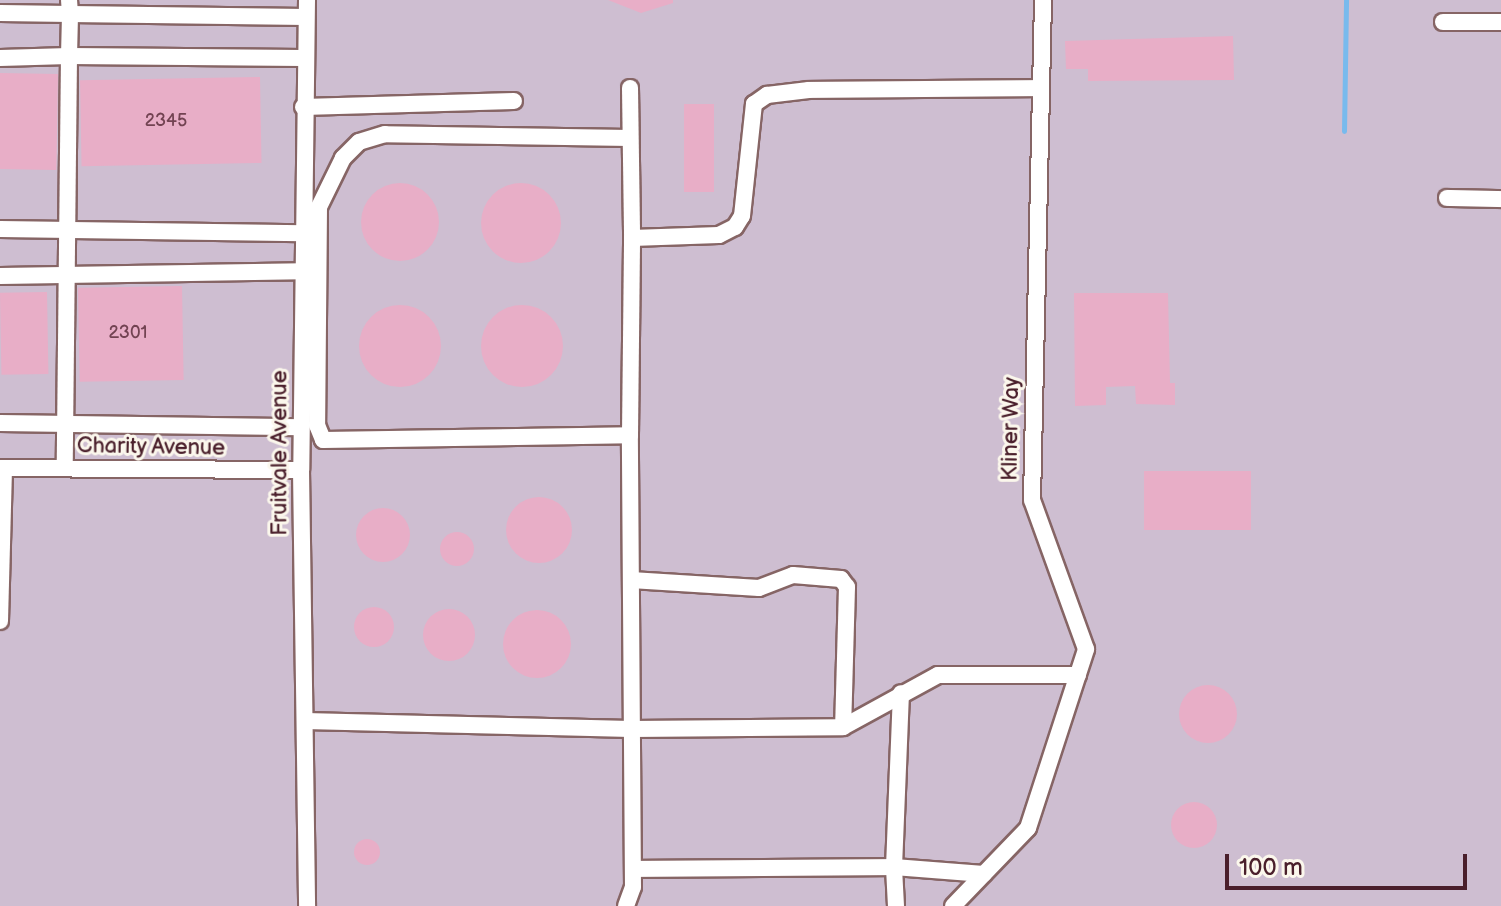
<!DOCTYPE html>
<html>
<head>
<meta charset="utf-8">
<style>
  body { margin:0 }
  #map { position:relative; width:1501px; height:906px; overflow:hidden; background:#f6e8d2; font-family:"Balsamiq Sans",sans-serif }
  div>[style] { position:absolute }
  .industrial>* { inset:0; background:#cebed1; transform-origin:0 0 }
  .stream>* { height:5px; margin:-2.5px; padding:0 2.5px; transform-origin:2.5px; border-radius:2.5px; background:#78baed }
  .building>* { inset:0; background:#e8aec7; transform-origin:0 0 }
  .round { border-radius:50% }
  .roads { filter:drop-shadow(2px 0 #866565) drop-shadow(-2px 0 #866565) drop-shadow(0 2px #866565) drop-shadow(0 -2px #866565) }
  .minor>* { height:16px; margin:-8px; padding:0 8px; transform-origin:8px; border-radius:8px; background:#fff }
  span { translate:-50% -50%; white-space:nowrap; text-align:center; line-height:1.15; -webkit-text-stroke:6px #fbf7ec; paint-order:stroke }
  .number-label { font-size:18px; color:#724352 }
  .number-label span { -webkit-text-stroke-width:0 }
  .street-label { font-size:22px; color:#4a1f2b }
  .scale { position:absolute; left:1225px; top:854px; width:242px; height:36px; box-sizing:border-box; border:4px solid #4a1f2b; border-top:0; padding-left:10px; font-size:24px; line-height:28px; white-space:nowrap; color:#4a1f2b; -webkit-text-stroke:6px #fbf7ec; paint-order:stroke }
</style>
</head>
<body>
<div id="map">
  <div class="industrial">
    <i style="left:0;top:0;width:1501px;height:906px"></i>
  </div>
  <div class="stream">
    <i style="left:1344px;top:131px;width:131px;rotate:-89.1deg"></i>
  </div>
  <div class="building">
    <i style="clip-path:polygon(608px 0,673px 0,673px 3px,641px 13px)"></i>
    <i style="clip-path:polygon(1233px 36px,1234px 80px,1088px 81px,1088px 69px,1066px 69px,1065px 41px)"></i>
    <i style="left:58px;top:74px;width:96px;height:58px;rotate:91deg"></i>
    <i style="left:260px;top:77px;width:86px;height:180px;rotate:89deg"></i>
    <i style="left:684px;top:104px;width:30px;height:88px"></i>
    <i class="round" style="left:481px;top:183px;width:80px;height:80px"></i>
    <i class="round" style="left:361px;top:183px;width:78px;height:78px"></i>
    <i style="left:182px;top:286px;width:94px;height:104px;rotate:89deg"></i>
    <i style="left:47px;top:292px;width:82px;height:47px;rotate:89deg"></i>
    <i style="clip-path:polygon(1074px 293px,1168px 293px,1170px 383px,1175px 383px,1175px 405px,1136px 404px,1135px 386px,1106px 387px,1106px 405px,1075px 406px)"></i>
    <i class="round" style="left:359px;top:305px;width:82px;height:82px"></i>
    <i class="round" style="left:481px;top:305px;width:82px;height:82px"></i>
    <i style="left:1251px;top:471px;width:59px;height:107px;rotate:90deg"></i>
    <i class="round" style="left:506px;top:497px;width:66px;height:66px"></i>
    <i class="round" style="left:356px;top:508px;width:54px;height:54px"></i>
    <i class="round" style="left:440px;top:532px;width:34px;height:34px"></i>
    <i class="round" style="left:354px;top:607px;width:40px;height:40px"></i>
    <i class="round" style="left:423px;top:609px;width:52px;height:52px"></i>
    <i class="round" style="left:503px;top:610px;width:68px;height:68px"></i>
    <i class="round" style="left:1179px;top:685px;width:58px;height:58px"></i>
    <i class="round" style="left:1171px;top:802px;width:46px;height:46px"></i>
    <i class="round" style="left:354px;top:839px;width:26px;height:26px"></i>
  </div>
  <div class="roads">
    <div class="minor">
      <i style="left:307px;top:0;width:470px;rotate:90.7deg"></i>
      <i style="left:301px;top:470px;width:436px;rotate:89.2deg"></i>
      <i style="left:0;top:13px;width:70px;rotate:0.8deg"></i>
      <i style="left:70px;top:14px;width:14px;rotate:-94deg"></i>
      <i style="left:1443px;top:22px;width:58px"></i>
      <i style="left:0;top:58px;width:69px;rotate:-1.7deg"></i>
      <i style="left:69px;top:56px;width:412px;rotate:90.6deg"></i>
      <i style="left:303px;top:58px;width:234px;rotate:-179.5deg"></i>
      <i style="left:69px;top:56px;width:42px;rotate:-88.6deg"></i>
      <i style="left:70px;top:14px;width:236px;rotate:0.7deg"></i>
      <i style="left:630px;top:88px;width:150px;rotate:89.2deg"></i>
      <i style="left:303px;top:107px;width:211px;rotate:-1.6deg"></i>
      <i style="left:630px;top:138px;width:245px;rotate:-179.1deg"></i>
      <i style="left:385px;top:134px;width:27px;rotate:163deg"></i>
      <i style="left:359px;top:142px;width:23px;rotate:135deg"></i>
      <i style="left:343px;top:158px;width:55px;rotate:116.1deg"></i>
      <i style="left:319px;top:207px;width:218px;rotate:90.5deg"></i>
      <i style="left:317px;top:425px;width:16px;rotate:68deg"></i>
      <i style="left:323px;top:440px;width:307px;rotate:-0.9deg"></i>
      <i style="left:630px;top:435px;width:197px;rotate:-89.4deg"></i>
      <i style="left:632px;top:238px;width:87px;rotate:-2deg"></i>
      <i style="left:719px;top:235px;width:18px;rotate:-27deg"></i>
      <i style="left:735px;top:227px;width:13px;rotate:-58deg"></i>
      <i style="left:742px;top:216px;width:113px;rotate:-83.9deg"></i>
      <i style="left:754px;top:104px;width:16px;rotate:-35deg"></i>
      <i style="left:767px;top:95px;width:42px;rotate:-6.8deg"></i>
      <i style="left:809px;top:90px;width:232px;rotate:-0.5deg"></i>
      <i style="left:1447px;top:198px;width:54px;rotate:1.1deg"></i>
      <i style="left:0;top:229px;width:303px;rotate:0.8deg"></i>
      <i style="left:0;top:276px;width:302px;rotate:-0.9deg"></i>
      <i style="left:0;top:423px;width:301px;rotate:0.8deg"></i>
      <i style="left:0;top:468px;width:301px;rotate:0.4deg"></i>
      <i style="left:631px;top:580px;width:128px;rotate:3.6deg"></i>
      <i style="left:759px;top:588px;width:36px;rotate:-21deg"></i>
      <i style="left:793px;top:575px;width:48px;rotate:4.8deg"></i>
      <i style="left:841px;top:579px;width:10px;rotate:53deg"></i>
      <i style="left:847px;top:587px;width:140px;rotate:91.6deg"></i>
      <i style="left:0;top:621px;width:153px;rotate:-88.5deg"></i>
      <i style="left:305px;top:721px;width:326px;rotate:1.4deg"></i>
      <i style="left:631px;top:729px;width:212px;rotate:-0.5deg"></i>
      <i style="left:843px;top:727px;width:108px;rotate:-28.7deg"></i>
      <i style="left:938px;top:675px;width:140px"></i>
      <i style="left:633px;top:869px;width:261px;rotate:-0.4deg"></i>
      <i style="left:894px;top:867px;width:174px;rotate:-87.7deg"></i>
      <i style="left:626px;top:906px;width:20px;rotate:-70deg"></i>
      <i style="left:633px;top:887px;width:452px;rotate:-90.4deg"></i>
      <i style="left:896px;top:906px;width:39px;rotate:-93deg"></i>
      <i style="left:894px;top:867px;width:90px;rotate:4.4deg"></i>
      <i style="left:953px;top:906px;width:108px;rotate:-46.1deg"></i>
      <i style="left:1028px;top:828px;width:188px;rotate:-72deg"></i>
      <i style="left:1086px;top:649px;width:158px;rotate:-109.9deg"></i>
      <i style="left:1032px;top:500px;width:500px;rotate:-88.74deg"></i>
    </div>
  </div>
  <div class="number-label">
    <span style="left:166px;top:121px">2345</span>
    <span style="left:128px;top:333px">2301</span>
  </div>
  <div class="street-label">
    <span style="left:1011px;top:429px;rotate:-89deg">Kliner Way</span>
    <span style="left:151px;top:447px;rotate:1deg">Charity Avenue</span>
    <span style="left:280px;top:453px;rotate:-90deg">Fruitvale Avenue</span>
  </div>
  <div class="scale">100 m</div>
</div>
</body>
</html>
